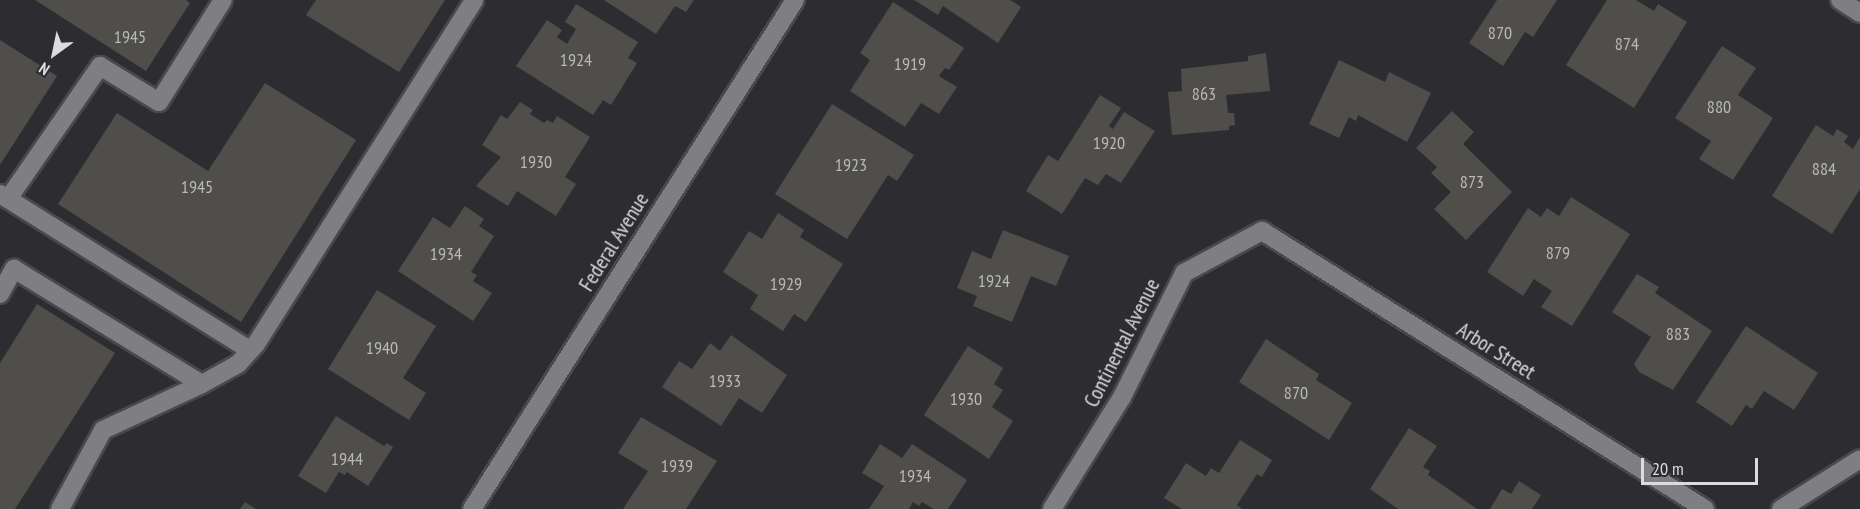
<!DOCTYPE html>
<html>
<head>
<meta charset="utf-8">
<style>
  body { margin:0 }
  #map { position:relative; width:1860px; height:509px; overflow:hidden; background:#2d2d31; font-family:"PT Sans Narrow",sans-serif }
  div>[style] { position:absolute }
  .building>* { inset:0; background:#504e4a }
  .roads { filter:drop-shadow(2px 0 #49494c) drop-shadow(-2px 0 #49494c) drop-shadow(0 2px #49494c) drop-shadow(0 -2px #49494c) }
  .minor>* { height:18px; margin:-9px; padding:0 9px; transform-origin:9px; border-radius:9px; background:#7e7e83 }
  span { translate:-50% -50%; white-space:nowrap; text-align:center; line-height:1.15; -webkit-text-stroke:5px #2d2d31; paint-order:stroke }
  .number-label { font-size:18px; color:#b9b8ba }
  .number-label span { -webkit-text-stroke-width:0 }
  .street-label { font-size:21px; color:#dcdcdf }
  .north { position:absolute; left:24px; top:24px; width:60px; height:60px; -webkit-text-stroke:4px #2d2d31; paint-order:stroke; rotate:213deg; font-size:16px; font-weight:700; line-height:24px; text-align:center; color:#dcdcdf }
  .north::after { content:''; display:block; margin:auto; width:21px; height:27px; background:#dcdcdf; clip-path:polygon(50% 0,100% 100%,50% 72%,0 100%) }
  .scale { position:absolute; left:1641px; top:458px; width:117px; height:27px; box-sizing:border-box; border:3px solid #dcdcdf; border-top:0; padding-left:8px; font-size:18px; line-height:21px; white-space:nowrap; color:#dcdcdf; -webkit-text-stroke:4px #2d2d31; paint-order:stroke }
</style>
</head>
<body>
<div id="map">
  <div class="building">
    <i style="clip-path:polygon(35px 0,186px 0,190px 3px,146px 71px)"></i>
    <i style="clip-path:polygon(316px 0,445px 0,399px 72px,306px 15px)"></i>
    <i style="clip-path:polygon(604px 0,694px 0,686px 12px,675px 6px,656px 34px)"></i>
    <i style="clip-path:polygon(914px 0,1010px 0,1021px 7px,998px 43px,943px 6px,938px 15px)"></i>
    <i style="clip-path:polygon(1497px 0,1557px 0,1533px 37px,1525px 32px,1503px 66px,1469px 43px)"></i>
    <i style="clip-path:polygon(1607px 0,1636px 0,1654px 11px,1658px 4px,1687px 22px,1634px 108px,1566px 65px)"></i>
    <i style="clip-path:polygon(893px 2px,964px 48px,949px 70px,945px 68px,939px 76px,957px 87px,939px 114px,921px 103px,905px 127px,850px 91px,870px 60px,860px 53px)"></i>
    <i style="clip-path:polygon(576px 4px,638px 42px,628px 58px,637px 63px,611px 105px,603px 100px,593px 115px,516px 66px,547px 20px,562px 30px,557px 37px,567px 44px,576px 29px,565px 22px)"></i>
    <i style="clip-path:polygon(0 40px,57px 76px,0 165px)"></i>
    <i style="clip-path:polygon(1722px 46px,1756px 68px,1738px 95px,1773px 118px,1733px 180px,1699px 159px,1711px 141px,1675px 118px)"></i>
    <i style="clip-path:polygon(1266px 53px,1270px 91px,1226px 95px,1228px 113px,1234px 113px,1235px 125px,1229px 126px,1229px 130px,1172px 135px,1168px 92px,1182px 91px,1181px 69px,1248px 61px,1248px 56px)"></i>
    <i style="clip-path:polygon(1339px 60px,1385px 82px,1389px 72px,1431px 93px,1407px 142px,1358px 115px,1356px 121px,1349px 117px,1339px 138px,1309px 124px)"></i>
    <i style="clip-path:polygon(265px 83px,356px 140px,241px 322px,58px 204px,117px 113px,208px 171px)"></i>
    <i style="clip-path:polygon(1100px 95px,1121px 108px,1109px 126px,1113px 129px,1124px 112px,1155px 131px,1121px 183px,1106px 174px,1098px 185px,1085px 178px,1062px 214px,1026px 191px,1048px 155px,1058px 161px)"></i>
    <i style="clip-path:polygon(520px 102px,533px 110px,530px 114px,544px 123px,547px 120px,553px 123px,557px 116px,590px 137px,565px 177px,576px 184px,556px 216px,517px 191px,508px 206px,476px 186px,501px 157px,482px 145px,501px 115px,507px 119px)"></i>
    <i style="clip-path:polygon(832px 104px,914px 155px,897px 181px,888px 175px,847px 239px,775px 194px)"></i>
    <i style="clip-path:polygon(1452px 111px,1474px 132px,1463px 144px,1512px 192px,1466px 240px,1434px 209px,1451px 192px,1431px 173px,1437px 167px,1416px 148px)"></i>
    <i style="clip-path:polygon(1816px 125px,1833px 136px,1837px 129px,1848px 136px,1844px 142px,1853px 149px,1860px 137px,1860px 189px,1832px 234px,1772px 196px)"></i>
    <i style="clip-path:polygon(1571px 197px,1630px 234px,1572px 326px,1541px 307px,1552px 291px,1534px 279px,1523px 296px,1487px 272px,1528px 208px,1541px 217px,1547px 208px,1559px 216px)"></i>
    <i style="clip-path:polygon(465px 206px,484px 219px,479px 226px,494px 236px,471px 272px,477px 275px,473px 281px,492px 293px,473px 321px,398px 271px,433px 217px,450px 228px)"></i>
    <i style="clip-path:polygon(778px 213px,804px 230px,800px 237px,843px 264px,806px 322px,794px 314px,783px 331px,750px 309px,758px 295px,723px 272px,749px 231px,762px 239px)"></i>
    <i style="clip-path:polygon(1003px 230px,1069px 256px,1056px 286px,1031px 276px,1012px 322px,973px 306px,977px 296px,957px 288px,972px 251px,991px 259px)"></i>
    <i style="clip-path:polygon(1637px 274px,1659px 287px,1655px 293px,1712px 331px,1673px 390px,1639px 372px,1634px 364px,1651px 337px,1612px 312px)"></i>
    <i style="clip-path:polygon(377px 290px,436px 326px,403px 378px,426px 393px,409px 420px,328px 369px)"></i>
    <i style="clip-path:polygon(37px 304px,115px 353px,15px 509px,0 509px,0 363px)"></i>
    <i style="clip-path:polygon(1746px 326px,1818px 373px,1794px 410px,1764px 391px,1752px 409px,1746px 405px,1732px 426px,1696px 402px)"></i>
    <i style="clip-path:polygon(731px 335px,787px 375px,762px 413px,739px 398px,721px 426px,662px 387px,679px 361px,692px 369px,710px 343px,720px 351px)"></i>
    <i style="clip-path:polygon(1266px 339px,1319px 374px,1316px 380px,1352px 403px,1329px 440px,1239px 382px)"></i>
    <i style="clip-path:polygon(968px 346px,1003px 368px,994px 384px,1003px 390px,992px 407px,1013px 421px,989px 459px,924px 415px)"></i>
    <i style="clip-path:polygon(336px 416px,384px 446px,387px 443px,393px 447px,368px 486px,347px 472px,345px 475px,339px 472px,326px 493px,298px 476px)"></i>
    <i style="clip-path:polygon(641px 417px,717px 461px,686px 509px,623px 509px,648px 471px,618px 453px)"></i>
    <i style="clip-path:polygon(1409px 428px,1437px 446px,1423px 467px,1430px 471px,1428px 475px,1477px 509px,1398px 509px,1370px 489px)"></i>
    <i style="clip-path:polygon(1240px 440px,1272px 460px,1262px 477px,1257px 474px,1237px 505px,1242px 509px,1182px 509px,1164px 498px,1186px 463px,1206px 476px,1211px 468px,1219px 473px)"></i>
    <i style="clip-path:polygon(880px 444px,902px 458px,912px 444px,967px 480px,948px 509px,934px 509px,922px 502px,919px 506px,913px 502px,909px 509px,869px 509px,884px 486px,862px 473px)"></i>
    <i style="clip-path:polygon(1519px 481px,1541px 495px,1532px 509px,1490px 509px,1502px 489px,1511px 494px)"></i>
    <i style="clip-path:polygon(245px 502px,256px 509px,240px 509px)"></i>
  </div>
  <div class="roads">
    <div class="minor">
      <i style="left:1840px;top:0;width:24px;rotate:33deg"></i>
      <i style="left:0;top:194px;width:295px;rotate:32deg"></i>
      <i style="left:8px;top:199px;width:162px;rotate:-55.3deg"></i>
      <i style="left:100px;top:66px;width:69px;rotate:31.4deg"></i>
      <i style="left:159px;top:102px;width:120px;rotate:-57.9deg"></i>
      <i style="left:0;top:294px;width:29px;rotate:-61deg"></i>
      <i style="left:14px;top:269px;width:220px;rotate:31.5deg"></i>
      <i style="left:60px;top:509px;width:90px;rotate:-61.4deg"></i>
      <i style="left:103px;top:430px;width:109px;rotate:-24.9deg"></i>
      <i style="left:202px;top:384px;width:41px;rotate:-29.1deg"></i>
      <i style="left:238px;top:364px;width:27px;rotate:-48deg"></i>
      <i style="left:256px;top:344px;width:407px;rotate:-57.6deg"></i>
      <i style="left:472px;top:509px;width:603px;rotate:-57.6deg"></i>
      <i style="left:1052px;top:509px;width:132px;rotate:-58deg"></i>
      <i style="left:1122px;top:397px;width:139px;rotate:-63.4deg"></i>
      <i style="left:1184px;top:273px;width:89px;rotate:-28.3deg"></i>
      <i style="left:1262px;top:231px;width:523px;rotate:32.11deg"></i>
      <i style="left:1781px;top:509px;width:93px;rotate:-32.3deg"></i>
    </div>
  </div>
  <div class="number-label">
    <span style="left:1500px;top:33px">870</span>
    <span style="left:130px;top:37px">1945</span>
    <span style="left:1627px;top:44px">874</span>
    <span style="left:576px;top:60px">1924</span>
    <span style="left:910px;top:64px">1919</span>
    <span style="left:1204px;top:94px">863</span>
    <span style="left:1719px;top:107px">880</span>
    <span style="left:1109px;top:143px">1920</span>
    <span style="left:536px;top:162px">1930</span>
    <span style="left:851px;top:165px">1923</span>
    <span style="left:1824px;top:169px">884</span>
    <span style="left:1472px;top:182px">873</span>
    <span style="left:197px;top:187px">1945</span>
    <span style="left:1558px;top:253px">879</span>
    <span style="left:446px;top:254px">1934</span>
    <span style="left:994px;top:281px">1924</span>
    <span style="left:786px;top:284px">1929</span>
    <span style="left:1678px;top:334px">883</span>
    <span style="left:382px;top:348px">1940</span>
    <span style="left:725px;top:381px">1933</span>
    <span style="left:1296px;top:393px">870</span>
    <span style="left:966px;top:399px">1930</span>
    <span style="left:347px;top:459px">1944</span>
    <span style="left:677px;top:466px">1939</span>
    <span style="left:915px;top:476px">1934</span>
  </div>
  <div class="street-label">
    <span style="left:614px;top:242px;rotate:-58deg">Federal Avenue</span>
    <span style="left:1122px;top:343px;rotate:-63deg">Continental Avenue</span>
    <span style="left:1496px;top:351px;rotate:32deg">Arbor Street</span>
  </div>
  <div class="north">N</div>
  <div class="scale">20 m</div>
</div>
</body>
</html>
